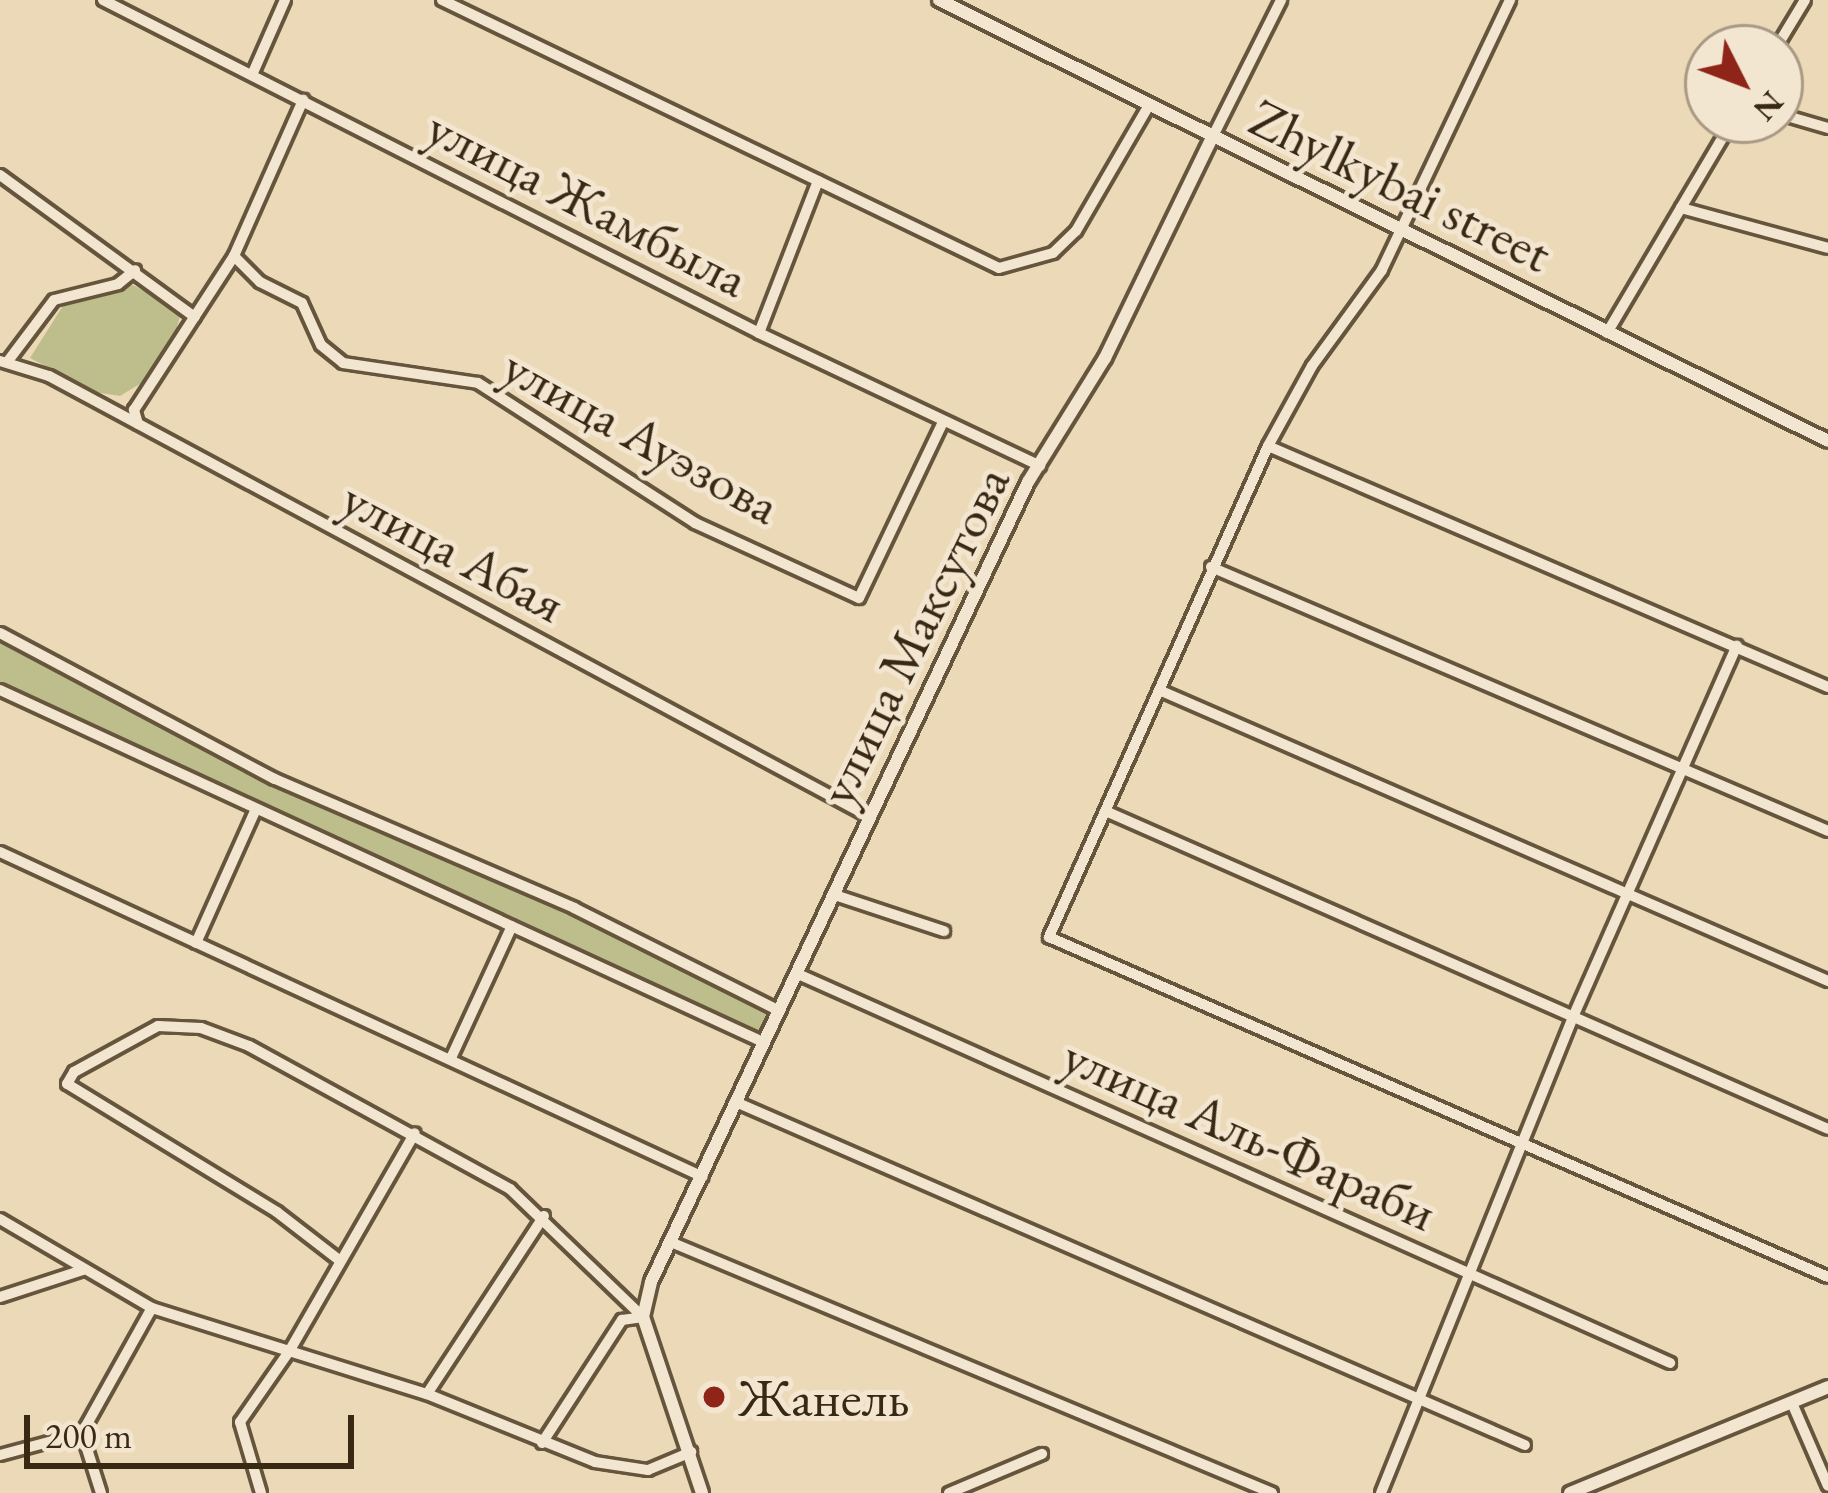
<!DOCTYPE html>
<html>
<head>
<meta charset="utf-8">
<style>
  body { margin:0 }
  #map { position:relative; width:1828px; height:1493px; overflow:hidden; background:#ecd9b7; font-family:"EB Garamond",serif }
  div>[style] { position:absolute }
  .green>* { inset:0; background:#bdbe8b }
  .roads { filter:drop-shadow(3px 0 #66553d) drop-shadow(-3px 0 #66553d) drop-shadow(0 3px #66553d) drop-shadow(0 -3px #66553d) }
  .minor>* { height:10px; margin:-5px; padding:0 5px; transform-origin:5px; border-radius:5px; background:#f3e6d0 }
  .tertiary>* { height:12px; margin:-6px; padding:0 6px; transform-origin:6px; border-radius:6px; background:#f3e6d0 }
  .dots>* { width:33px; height:33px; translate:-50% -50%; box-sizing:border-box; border:6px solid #f3e6d0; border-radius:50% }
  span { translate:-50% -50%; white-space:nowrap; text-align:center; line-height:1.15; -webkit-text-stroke:10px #f3e6d0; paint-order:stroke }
  .street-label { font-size:54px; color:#392914 }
  .poi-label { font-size:54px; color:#392914 }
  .left { translate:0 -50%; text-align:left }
  .north { position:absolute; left:1684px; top:24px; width:120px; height:120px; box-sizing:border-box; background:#f3e6d0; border:3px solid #a99a85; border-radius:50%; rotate:132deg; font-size:33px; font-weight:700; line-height:48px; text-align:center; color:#392914 }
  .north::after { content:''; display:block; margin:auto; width:42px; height:54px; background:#8f2418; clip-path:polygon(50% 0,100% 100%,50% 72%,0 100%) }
  .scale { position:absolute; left:24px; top:1415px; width:330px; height:54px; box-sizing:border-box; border:6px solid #392914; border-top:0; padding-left:15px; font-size:36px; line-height:42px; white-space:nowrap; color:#392914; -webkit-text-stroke:9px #f3e6d0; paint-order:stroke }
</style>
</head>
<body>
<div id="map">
  <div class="green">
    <i style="clip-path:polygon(133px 285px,181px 312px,174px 339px,143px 382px,120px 396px,95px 392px,30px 358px,66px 301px)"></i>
    <i style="clip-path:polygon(0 631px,275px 777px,709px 974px,779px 1021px,767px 1043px,253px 813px,7px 690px,0 685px)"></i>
  </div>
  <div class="roads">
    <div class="minor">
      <i style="left:103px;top:0;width:736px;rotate:26.91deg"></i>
      <i style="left:759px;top:333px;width:311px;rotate:25.3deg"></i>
      <i style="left:442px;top:0;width:618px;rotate:25.69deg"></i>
      <i style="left:999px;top:268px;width:56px;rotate:-15.5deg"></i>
      <i style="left:1053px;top:253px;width:32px;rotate:-44deg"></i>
      <i style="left:1076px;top:231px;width:143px;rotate:-59.9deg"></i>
      <i style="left:1510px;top:0;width:299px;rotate:115.4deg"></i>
      <i style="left:1382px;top:270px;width:119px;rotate:126.1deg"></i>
      <i style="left:1312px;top:366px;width:91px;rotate:118.8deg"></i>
      <i style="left:1268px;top:446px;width:538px;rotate:114.04deg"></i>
      <i style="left:1049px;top:937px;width:850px;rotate:23.58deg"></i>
      <i style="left:1776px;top:48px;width:56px;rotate:-58.9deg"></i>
      <i style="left:252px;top:75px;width:82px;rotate:-66.3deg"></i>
      <i style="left:1780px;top:114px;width:50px;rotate:16.3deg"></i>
      <i style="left:1211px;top:140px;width:157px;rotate:-63.4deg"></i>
      <i style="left:0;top:175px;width:241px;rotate:36.1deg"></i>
      <i style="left:1681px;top:208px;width:152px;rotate:15.2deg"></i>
      <i style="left:234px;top:256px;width:37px;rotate:45deg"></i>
      <i style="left:260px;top:282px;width:47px;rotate:26.6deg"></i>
      <i style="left:302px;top:303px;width:46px;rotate:65.7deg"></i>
      <i style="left:321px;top:345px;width:28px;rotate:39deg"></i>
      <i style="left:343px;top:363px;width:136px;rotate:8.4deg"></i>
      <i style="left:478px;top:383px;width:258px;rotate:32.8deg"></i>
      <i style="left:695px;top:523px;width:180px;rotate:24.6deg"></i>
      <i style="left:859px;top:598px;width:193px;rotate:-64.5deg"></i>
      <i style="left:759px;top:333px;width:163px;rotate:-68.8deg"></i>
      <i style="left:1607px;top:333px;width:247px;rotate:-59.4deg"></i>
      <i style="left:0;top:361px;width:51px;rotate:17deg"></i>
      <i style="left:49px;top:376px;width:930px;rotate:28.25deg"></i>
      <i style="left:8px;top:361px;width:76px;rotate:-53deg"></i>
      <i style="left:54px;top:300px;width:66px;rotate:-14deg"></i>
      <i style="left:118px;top:284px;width:22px;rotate:-39deg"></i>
      <i style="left:138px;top:424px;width:15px;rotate:-106deg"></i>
      <i style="left:134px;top:410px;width:184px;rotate:-57deg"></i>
      <i style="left:234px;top:256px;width:171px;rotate:-66.1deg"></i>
      <i style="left:1268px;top:446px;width:610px;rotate:23.28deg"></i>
      <i style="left:1211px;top:567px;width:671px;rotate:23.16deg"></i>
      <i style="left:0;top:633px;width:311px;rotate:28deg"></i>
      <i style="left:275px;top:779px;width:326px;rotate:23.3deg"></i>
      <i style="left:574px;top:908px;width:230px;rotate:26.6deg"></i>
      <i style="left:0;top:690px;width:840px;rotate:24.77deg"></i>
      <i style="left:1159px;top:690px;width:730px;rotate:23.51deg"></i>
      <i style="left:1110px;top:813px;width:784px;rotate:23.75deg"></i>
      <i style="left:0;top:852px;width:774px;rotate:24.81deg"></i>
      <i style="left:835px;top:895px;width:115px;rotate:18.3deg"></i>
      <i style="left:196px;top:943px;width:145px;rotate:-65.9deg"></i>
      <i style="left:798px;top:974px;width:955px;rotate:24.04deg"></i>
      <i style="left:451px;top:1058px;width:145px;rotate:-65.2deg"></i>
      <i style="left:738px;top:1103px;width:858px;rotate:23.49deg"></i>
      <i style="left:0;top:1219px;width:176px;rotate:30.4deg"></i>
      <i style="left:152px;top:1308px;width:288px;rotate:17.4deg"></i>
      <i style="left:427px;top:1394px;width:181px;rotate:22deg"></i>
      <i style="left:595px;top:1462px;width:54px;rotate:8.6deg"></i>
      <i style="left:648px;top:1470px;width:47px;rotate:-22.7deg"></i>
      <i style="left:673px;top:1243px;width:649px;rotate:22.65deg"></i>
      <i style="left:339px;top:1260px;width:78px;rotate:-142.3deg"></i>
      <i style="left:277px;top:1212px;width:246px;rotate:-148.6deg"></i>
      <i style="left:67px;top:1084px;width:14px;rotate:-60deg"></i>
      <i style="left:74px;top:1072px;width:96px;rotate:-28.7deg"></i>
      <i style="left:158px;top:1026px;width:43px;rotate:2.7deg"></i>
      <i style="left:201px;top:1028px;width:51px;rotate:20.6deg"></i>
      <i style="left:249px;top:1046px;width:298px;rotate:28.7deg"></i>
      <i style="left:510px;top:1189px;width:185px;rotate:43.9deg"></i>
      <i style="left:0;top:1297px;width:87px;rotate:-18deg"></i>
      <i style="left:427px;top:1394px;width:213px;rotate:-56.7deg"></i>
      <i style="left:1792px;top:1403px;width:90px;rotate:66.6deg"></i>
      <i style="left:542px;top:1443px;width:147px;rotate:-57deg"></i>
      <i style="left:622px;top:1320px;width:21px;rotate:-8deg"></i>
      <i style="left:0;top:1455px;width:85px;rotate:-15deg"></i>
      <i style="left:101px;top:1493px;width:63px;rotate:-107.6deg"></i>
      <i style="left:82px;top:1433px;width:143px;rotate:-60.8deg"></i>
      <i style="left:261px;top:1493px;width:74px;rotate:-106.5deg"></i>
      <i style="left:240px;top:1422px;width:88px;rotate:-55.2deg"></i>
      <i style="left:290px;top:1350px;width:250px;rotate:-60.1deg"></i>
      <i style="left:949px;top:1493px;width:101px;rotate:-22.8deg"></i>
      <i style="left:1381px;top:1493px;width:513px;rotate:-68.03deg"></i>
      <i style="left:1573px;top:1017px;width:406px;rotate:-66.2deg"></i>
    </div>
    <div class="tertiary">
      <i style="left:939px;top:0;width:992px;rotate:26.38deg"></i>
      <i style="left:702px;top:1493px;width:186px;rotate:-108.5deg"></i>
      <i style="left:643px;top:1317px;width:36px;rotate:-77deg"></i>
      <i style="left:651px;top:1282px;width:884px;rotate:-64.77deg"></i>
      <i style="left:1028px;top:482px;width:146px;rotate:-58.2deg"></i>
      <i style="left:1105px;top:358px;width:242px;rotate:-64.1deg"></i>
      <i style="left:1570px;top:1493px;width:279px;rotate:-22.3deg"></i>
    </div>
  </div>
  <div class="dots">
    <i style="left:714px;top:1397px;background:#8f2418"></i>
  </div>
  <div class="street-label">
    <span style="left:1401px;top:185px;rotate:26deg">Zhylkybai street</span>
    <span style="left:588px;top:202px;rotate:27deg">улица Жамбыла</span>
    <span style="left:642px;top:435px;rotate:29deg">улица Ауэзова</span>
    <span style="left:454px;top:550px;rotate:28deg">улица Абая</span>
    <span style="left:913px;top:635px;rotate:-64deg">улица Максутова</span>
    <span style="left:1250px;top:1133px;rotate:24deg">улица Аль-Фараби</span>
  </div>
  <div class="poi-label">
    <span class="left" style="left:738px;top:1397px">Жанель</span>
  </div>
  <div class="north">N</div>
  <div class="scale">200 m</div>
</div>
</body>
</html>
